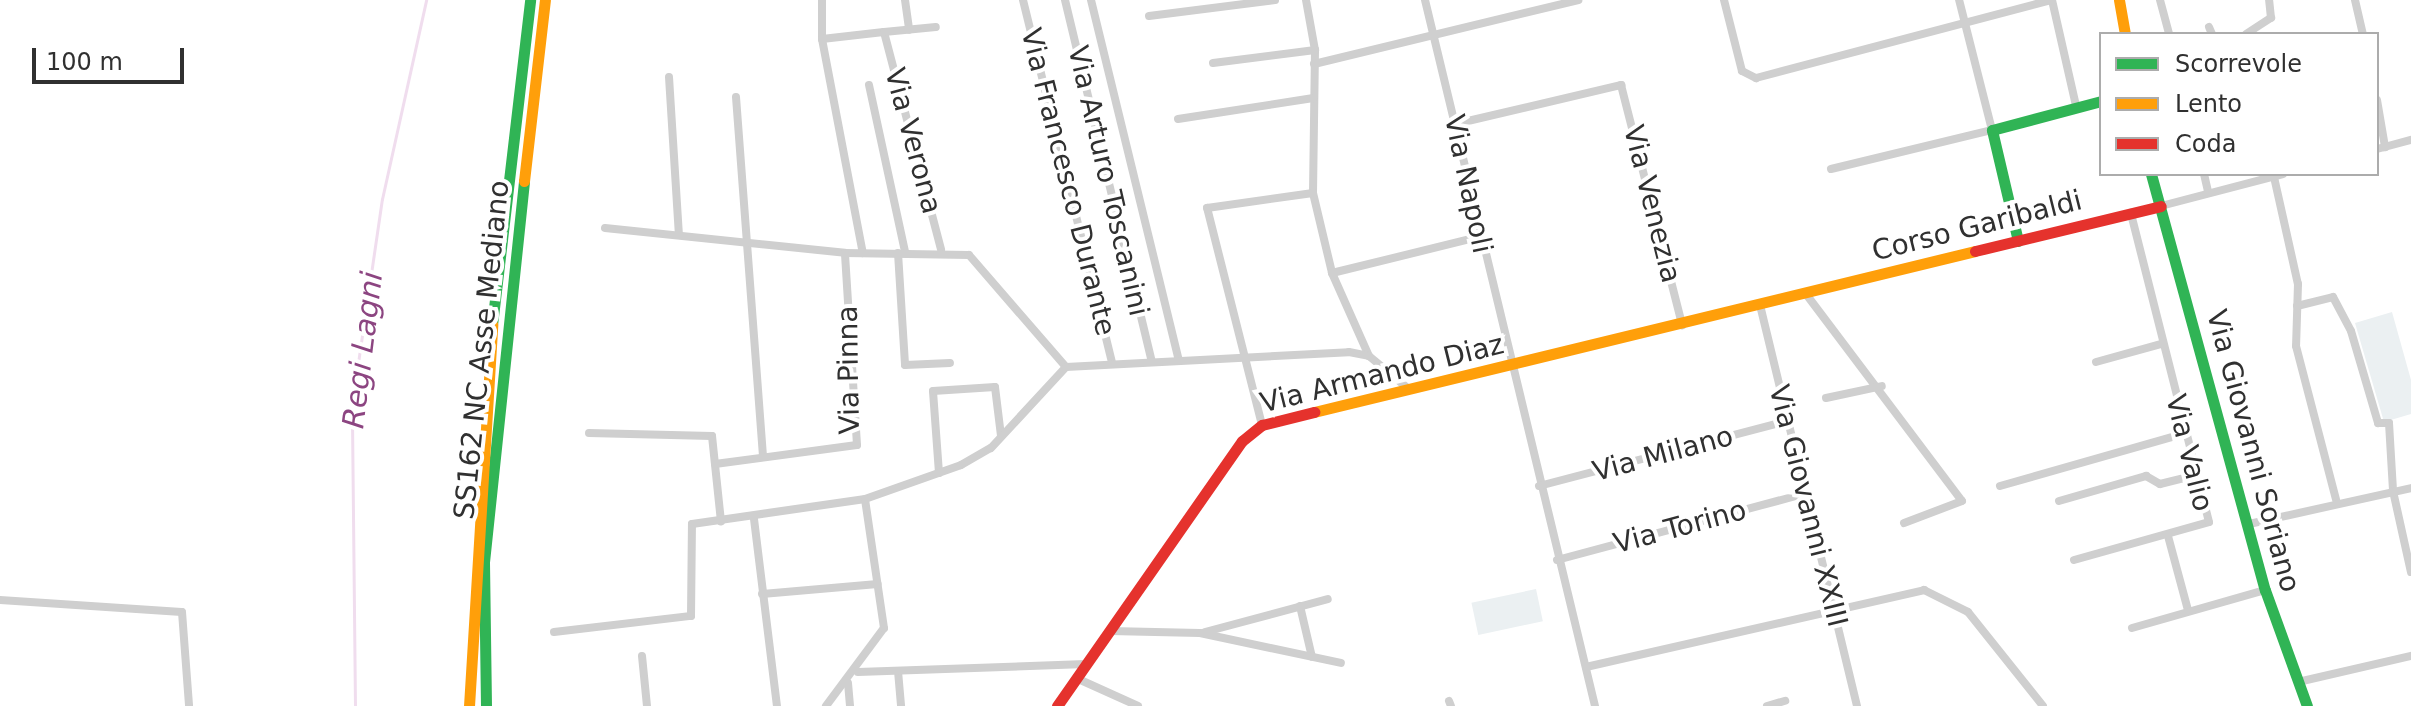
<!DOCTYPE html>
<html>
<head>
<meta charset="utf-8">
<style>
  body { margin:0 }
  #map { position:relative; width:2411px; height:706px; overflow:hidden; background:#fff; font-family:"DejaVu Sans",sans-serif }
  div>[style] { position:absolute }
  .green>* { inset:0; background:#ebf0f2; transform-origin:0 0 }
  .stream>* { height:3px; margin:-1.5px; padding:0 1.5px; transform-origin:1.5px; border-radius:1.5px; background:#f0ddee }
  .street>* { height:8px; margin:-4px; padding:0 4px; transform-origin:4px; border-radius:4px; background:#cfcfcf }
  .fast>* { height:11px; margin:-5.5px; padding:0 5.5px; transform-origin:5.5px; border-radius:5.5px; background:#30b455 }
  .slow>* { height:11px; margin:-5.5px; padding:0 5.5px; transform-origin:5.5px; border-radius:5.5px; background:#ff9f0a }
  .jam>* { height:11px; margin:-5.5px; padding:0 5.5px; transform-origin:5.5px; border-radius:5.5px; background:#e5322d }
  span { translate:-50% -50%; white-space:nowrap; text-align:center; line-height:1.15; -webkit-text-stroke:8px #fff; paint-order:stroke }
  .street-label { font-size:28px; color:#303030 }
  .water-label { font-size:30px; color:#8c4581; font-style:italic }
  .legend { position:absolute; left:2099px; top:32px; width:280px; height:144px; box-sizing:border-box; background:#fff; border:2px solid #acacac; margin:0; padding:10px 14px; list-style:none; font-size:24px; color:#303030 }
  .legend li { display:flex; align-items:center; gap:16px; height:40px }
  .legend b { width:40px; border:2px solid #acacac }
  .scale { position:absolute; left:32px; top:48px; width:152px; height:36px; box-sizing:border-box; border:4px solid #303030; border-top:0; padding-left:10px; font-size:24px; line-height:28px; white-space:nowrap; color:#303030; -webkit-text-stroke:6px #fff; paint-order:stroke }
</style>
</head>
<body>
<div id="map">
  <div class="green">
    <i style="clip-path:polygon(2392px 312px,2411px 380px,2411px 414px,2384px 422px,2355px 323px)"></i>
    <i style="left:1536px;top:589px;width:33px;height:66px;rotate:78deg"></i>
  </div>
  <div class="stream">
    <i style="left:355px;top:706px;width:302px;rotate:-90.6deg"></i>
    <i style="left:352px;top:404px;width:207px;rotate:-81.7deg"></i>
    <i style="left:382px;top:199px;width:204px;rotate:-77.5deg"></i>
  </div>
  <div class="street">
    <i style="left:822px;top:0;width:39px;rotate:90deg"></i>
    <i style="left:822px;top:39px;width:62px;rotate:-6.4deg"></i>
    <i style="left:884px;top:32px;width:225px;rotate:75.3deg"></i>
    <i style="left:905px;top:0;width:30px;rotate:82deg"></i>
    <i style="left:1023px;top:0;width:374px;rotate:76.2deg"></i>
    <i style="left:1065px;top:0;width:372px;rotate:76.5deg"></i>
    <i style="left:1091px;top:0;width:371px;rotate:76.3deg"></i>
    <i style="left:1306px;top:0;width:51px;rotate:79.8deg"></i>
    <i style="left:1315px;top:50px;width:143px;rotate:90.8deg"></i>
    <i style="left:1313px;top:193px;width:82px;rotate:76.6deg"></i>
    <i style="left:1332px;top:273px;width:91px;rotate:66deg"></i>
    <i style="left:1425px;top:0;width:726px;rotate:76.46deg"></i>
    <i style="left:1724px;top:0;width:73px;rotate:75.8deg"></i>
    <i style="left:1742px;top:71px;width:16px;rotate:27deg"></i>
    <i style="left:1756px;top:78px;width:306px;rotate:-14.8deg"></i>
    <i style="left:2052px;top:0;width:109px;rotate:77.2deg"></i>
    <i style="left:2160px;top:0;width:35px;rotate:75deg"></i>
    <i style="left:2355px;top:0;width:35px;rotate:77deg"></i>
    <i style="left:1149px;top:16px;width:127px;rotate:-7.2deg"></i>
    <i style="left:2209px;top:27px;width:8px;rotate:67deg"></i>
    <i style="left:884px;top:32px;width:52px;rotate:-5.5deg"></i>
    <i style="left:2246px;top:34px;width:30px;rotate:-33deg"></i>
    <i style="left:2271px;top:18px;width:18px;rotate:-96deg"></i>
    <i style="left:822px;top:39px;width:218px;rotate:79.2deg"></i>
    <i style="left:1213px;top:63px;width:103px;rotate:-7.3deg"></i>
    <i style="left:1314px;top:64px;width:272px;rotate:-13.6deg"></i>
    <i style="left:669px;top:77px;width:158px;rotate:86.4deg"></i>
    <i style="left:869px;top:85px;width:171px;rotate:77.8deg"></i>
    <i style="left:736px;top:97px;width:360px;rotate:85.7deg"></i>
    <i style="left:2377px;top:100px;width:48px;rotate:80.3deg"></i>
    <i style="left:1178px;top:119px;width:137px;rotate:-8.8deg"></i>
    <i style="left:1455px;top:124px;width:171px;rotate:-13.2deg"></i>
    <i style="left:1621px;top:85px;width:248px;rotate:75.7deg"></i>
    <i style="left:2377px;top:149px;width:35px;rotate:-15deg"></i>
    <i style="left:1831px;top:169px;width:166px;rotate:-13.6deg"></i>
    <i style="left:1992px;top:130px;width:134px;rotate:-104.2deg"></i>
    <i style="left:2204px;top:174px;width:17px;rotate:77deg"></i>
    <i style="left:2274px;top:177px;width:110px;rotate:77.4deg"></i>
    <i style="left:2298px;top:284px;width:62px;rotate:91.8deg"></i>
    <i style="left:2296px;top:346px;width:159px;rotate:75.4deg"></i>
    <i style="left:2161px;top:206px;width:126px;rotate:-14.7deg"></i>
    <i style="left:605px;top:228px;width:241px;rotate:5.9deg"></i>
    <i style="left:845px;top:253px;width:124px;rotate:0.9deg"></i>
    <i style="left:969px;top:255px;width:148px;rotate:49.1deg"></i>
    <i style="left:1066px;top:367px;width:283px;rotate:-3deg"></i>
    <i style="left:1349px;top:352px;width:20px;rotate:11deg"></i>
    <i style="left:1369px;top:356px;width:53px;rotate:39.7deg"></i>
    <i style="left:898px;top:253px;width:112px;rotate:86.4deg"></i>
    <i style="left:905px;top:365px;width:45px;rotate:-2.5deg"></i>
    <i style="left:1332px;top:273px;width:151px;rotate:-13.8deg"></i>
    <i style="left:1806px;top:294px;width:259px;rotate:53deg"></i>
    <i style="left:1962px;top:501px;width:62px;rotate:159.2deg"></i>
    <i style="left:1760px;top:305px;width:413px;rotate:76.4deg"></i>
    <i style="left:2297px;top:306px;width:37px;rotate:-14deg"></i>
    <i style="left:2333px;top:297px;width:38px;rotate:62deg"></i>
    <i style="left:2351px;top:331px;width:96px;rotate:73.6deg"></i>
    <i style="left:2378px;top:423px;width:11px"></i>
    <i style="left:2389px;top:423px;width:68px;rotate:86.6deg"></i>
    <i style="left:2393px;top:491px;width:83px;rotate:77.5deg"></i>
    <i style="left:2096px;top:362px;width:67px;rotate:-15.5deg"></i>
    <i style="left:1826px;top:398px;width:57px;rotate:-12.1deg"></i>
    <i style="left:1262px;top:425px;width:224px;rotate:-104.2deg"></i>
    <i style="left:1207px;top:208px;width:107px;rotate:-8.1deg"></i>
    <i style="left:589px;top:433px;width:123px;rotate:1.4deg"></i>
    <i style="left:712px;top:436px;width:86px;rotate:84deg"></i>
    <i style="left:715px;top:464px;width:143px;rotate:-7.6deg"></i>
    <i style="left:857px;top:445px;width:192px;rotate:-93.6deg"></i>
    <i style="left:939px;top:473px;width:82px;rotate:-94.2deg"></i>
    <i style="left:933px;top:391px;width:62px;rotate:-3.7deg"></i>
    <i style="left:995px;top:387px;width:49px;rotate:83deg"></i>
    <i style="left:1539px;top:486px;width:255px;rotate:-14.7deg"></i>
    <i style="left:2000px;top:486px;width:193px;rotate:-15.9deg"></i>
    <i style="left:2059px;top:501px;width:91px;rotate:-16deg"></i>
    <i style="left:2146px;top:476px;width:16px;rotate:30deg"></i>
    <i style="left:2160px;top:484px;width:38px;rotate:-14deg"></i>
    <i style="left:754px;top:519px;width:188px;rotate:83deg"></i>
    <i style="left:2249px;top:524px;width:166px;rotate:-12.5deg"></i>
    <i style="left:2168px;top:536px;width:77px;rotate:74.9deg"></i>
    <i style="left:1557px;top:560px;width:255px;rotate:-15deg"></i>
    <i style="left:2074px;top:560px;width:140px;rotate:-15.7deg"></i>
    <i style="left:2209px;top:522px;width:319px;rotate:-104.2deg"></i>
    <i style="left:762px;top:594px;width:116px;rotate:-4.9deg"></i>
    <i style="left:0;top:600px;width:182px;rotate:3.8deg"></i>
    <i style="left:182px;top:612px;width:94px;rotate:85.7deg"></i>
    <i style="left:1300px;top:606px;width:52px;rotate:76.8deg"></i>
    <i style="left:2132px;top:628px;width:138px;rotate:-15.9deg"></i>
    <i style="left:1110px;top:631px;width:90px;rotate:1.3deg"></i>
    <i style="left:1200px;top:633px;width:144px;rotate:12deg"></i>
    <i style="left:554px;top:632px;width:138px;rotate:-6.7deg"></i>
    <i style="left:691px;top:616px;width:92px;rotate:-89.4deg"></i>
    <i style="left:692px;top:524px;width:175px;rotate:-8.2deg"></i>
    <i style="left:865px;top:499px;width:102px;rotate:-19.5deg"></i>
    <i style="left:961px;top:465px;width:34px;rotate:-30deg"></i>
    <i style="left:991px;top:448px;width:110px;rotate:-47.2deg"></i>
    <i style="left:1205px;top:632px;width:127px;rotate:-15deg"></i>
    <i style="left:642px;top:656px;width:50px;rotate:84.3deg"></i>
    <i style="left:1586px;top:667px;width:347px;rotate:-12.8deg"></i>
    <i style="left:1924px;top:590px;width:49px;rotate:26.6deg"></i>
    <i style="left:1968px;top:612px;width:120px;rotate:51.4deg"></i>
    <i style="left:898px;top:671px;width:35px;rotate:85deg"></i>
    <i style="left:858px;top:672px;width:228px;rotate:-2deg"></i>
    <i style="left:1076px;top:678px;width:68px;rotate:24.3deg"></i>
    <i style="left:2298px;top:682px;width:116px;rotate:-13deg"></i>
    <i style="left:848px;top:683px;width:23px;rotate:85deg"></i>
    <i style="left:1449px;top:701px;width:5px;rotate:68deg"></i>
    <i style="left:826px;top:706px;width:97px;rotate:-53.4deg"></i>
    <i style="left:884px;top:628px;width:130px;rotate:-98.4deg"></i>
    <i style="left:1767px;top:706px;width:19px;rotate:-16deg"></i>
  </div>
  <div class="fast">
    <i style="left:2151px;top:174px;width:431px;rotate:74.7deg"></i>
    <i style="left:2265px;top:590px;width:123px;rotate:70.1deg"></i>
    <i style="left:2018px;top:241px;width:114px;rotate:-103.2deg"></i>
    <i style="left:1992px;top:130px;width:113px;rotate:-14.9deg"></i>
    <i style="left:492px;top:325px;width:327px;rotate:-83.3deg"></i>
    <i style="left:486px;top:706px;width:144px;rotate:-90.8deg"></i>
    <i style="left:484px;top:562px;width:383px;rotate:-84deg"></i>
  </div>
  <div class="slow">
    <i style="left:2119px;top:0;width:35px;rotate:80deg"></i>
    <i style="left:524px;top:181px;width:182px;rotate:-83.4deg"></i>
    <i style="left:1314px;top:412px;width:680px;rotate:-13.69deg"></i>
    <i style="left:469px;top:706px;width:382px;rotate:-86.5deg"></i>
  </div>
  <div class="jam">
    <i style="left:1975px;top:251px;width:191px;rotate:-13.6deg"></i>
    <i style="left:1057px;top:706px;width:323px;rotate:-55.1deg"></i>
    <i style="left:1242px;top:441px;width:26px;rotate:-39deg"></i>
    <i style="left:1262px;top:425px;width:54px;rotate:-14deg"></i>
  </div>
  <div class="street-label">
    <span style="left:913px;top:141px;rotate:75deg">Via Verona</span>
    <span style="left:1108px;top:181px;rotate:77deg">Via Arturo Toscanini</span>
    <span style="left:1068px;top:182px;rotate:76deg">Via Francesco Durante</span>
    <span style="left:1468px;top:184px;rotate:78deg">Via Napoli</span>
    <span style="left:1652px;top:204px;rotate:76deg">Via Venezia</span>
    <span style="left:1977px;top:226px;rotate:-14deg">Corso Garibaldi</span>
    <span style="left:482px;top:350px;rotate:-84deg">SS162 NC Asse Mediano</span>
    <span style="left:849px;top:370px;rotate:-91deg">Via Pinna</span>
    <span style="left:1382px;top:374px;rotate:-14deg">Via Armando Diaz</span>
    <span style="left:2253px;top:451px;rotate:75deg">Via Giovanni Soriano</span>
    <span style="left:2189px;top:453px;rotate:76deg">Via Valio</span>
    <span style="left:1663px;top:454px;rotate:-15deg">Via Milano</span>
    <span style="left:1808px;top:506px;rotate:76deg">Via Giovanni XXIII</span>
    <span style="left:1680px;top:527px;rotate:-15deg">Via Torino</span>
  </div>
  <div class="water-label">
    <span style="left:363px;top:350px;rotate:-83deg">Regi Lagni</span>
  </div>
  <ul class="legend">
  <li><b style="height:10px;background:#30b455"></b>Scorrevole</li>
  <li><b style="height:10px;background:#ff9f0a"></b>Lento</li>
  <li><b style="height:10px;background:#e5322d"></b>Coda</li>
  </ul>
  <div class="scale">100 m</div>
</div>
</body>
</html>
